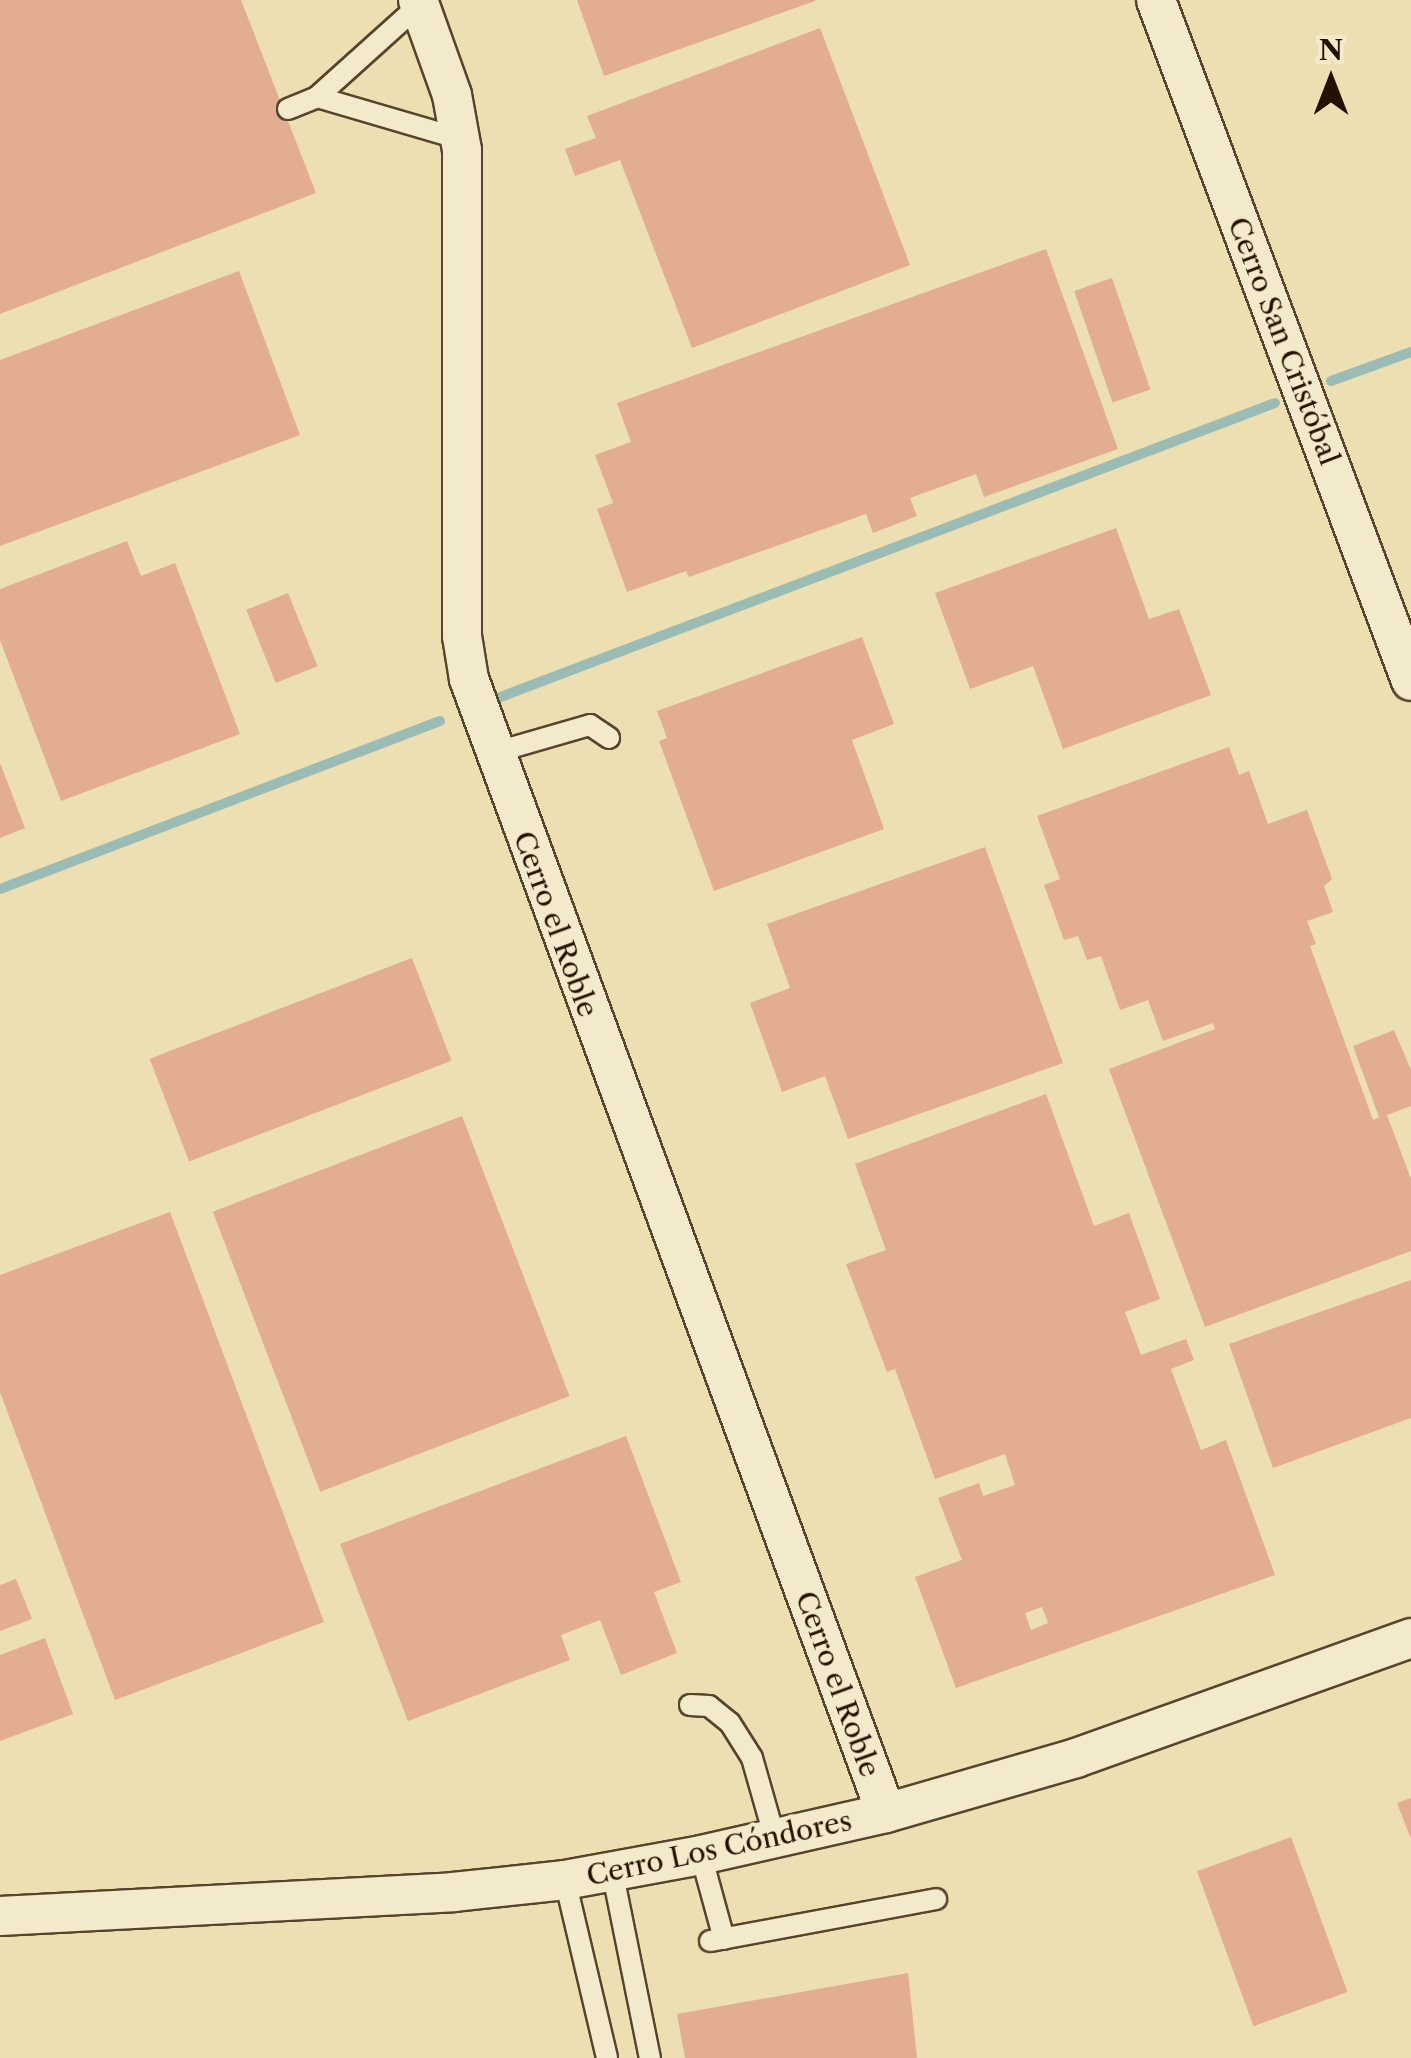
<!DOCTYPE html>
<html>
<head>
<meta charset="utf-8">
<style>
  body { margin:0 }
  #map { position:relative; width:1411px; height:2058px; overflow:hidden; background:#ecdfb1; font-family:"Libre Caslon Text",serif }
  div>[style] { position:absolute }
  .stream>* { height:10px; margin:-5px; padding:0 5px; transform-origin:5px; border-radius:5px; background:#9bbbb5 }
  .building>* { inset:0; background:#e3ad92; transform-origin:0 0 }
  .roads { filter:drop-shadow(2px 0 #56452c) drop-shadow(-2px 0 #56452c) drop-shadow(0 2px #56452c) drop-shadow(0 -2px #56452c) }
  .service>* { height:20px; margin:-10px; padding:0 10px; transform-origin:10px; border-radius:10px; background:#f3eacc }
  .minor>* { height:38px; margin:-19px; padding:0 19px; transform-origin:19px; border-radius:19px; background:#f3eacc }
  span { translate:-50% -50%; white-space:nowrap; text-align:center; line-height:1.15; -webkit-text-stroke:8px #f3eacc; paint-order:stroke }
  .street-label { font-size:28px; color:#241200 }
  .north { position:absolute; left:1281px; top:30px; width:100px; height:100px; -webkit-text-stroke:8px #f3eacc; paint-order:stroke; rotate:0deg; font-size:28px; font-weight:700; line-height:40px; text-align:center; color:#241200 }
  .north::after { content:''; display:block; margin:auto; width:35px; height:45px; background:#241200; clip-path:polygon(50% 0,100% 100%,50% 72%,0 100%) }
</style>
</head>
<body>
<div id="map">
  <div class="stream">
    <i style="left:1331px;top:381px;width:85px;rotate:-19.9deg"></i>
    <i style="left:498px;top:698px;width:831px;rotate:-20.79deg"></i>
    <i style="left:0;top:889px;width:471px;rotate:-20.9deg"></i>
  </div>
  <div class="building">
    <i style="clip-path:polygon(0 0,241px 0,316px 193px,0 314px)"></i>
    <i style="clip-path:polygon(577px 0,815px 0,815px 1px,604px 76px)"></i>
    <i style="clip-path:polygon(820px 28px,910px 265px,692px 348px,620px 160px,575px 176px,565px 149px,596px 138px,587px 116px)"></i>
    <i style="clip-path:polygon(1046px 249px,1118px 449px,984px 497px,976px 474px,910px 498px,917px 516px,873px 533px,866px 514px,689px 577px,686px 571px,627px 592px,597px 509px,613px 503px,595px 455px,631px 442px,617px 403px)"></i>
    <i style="clip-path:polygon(239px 271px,300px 435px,0 546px,0 360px)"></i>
    <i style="left:1112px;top:278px;width:118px;height:40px;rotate:71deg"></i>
    <i style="clip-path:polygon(1116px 528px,1149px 619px,1179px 609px,1211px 695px,1063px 749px,1033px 666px,970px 689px,935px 593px)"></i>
    <i style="clip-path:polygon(127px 541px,141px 576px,175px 563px,240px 734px,61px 801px,0 640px,0 589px)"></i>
    <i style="left:288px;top:593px;width:79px;height:45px;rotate:68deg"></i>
    <i style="clip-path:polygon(862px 637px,894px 724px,852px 740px,884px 829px,714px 891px,659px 741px,667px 738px,657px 711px)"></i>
    <i style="clip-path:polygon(1229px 747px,1239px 775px,1249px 771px,1268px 824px,1307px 810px,1332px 879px,1324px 886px,1333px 912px,1307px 921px,1316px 944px,1310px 946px,1373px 1120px,1379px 1117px,1353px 1046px,1394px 1030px,1411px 1070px,1411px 1106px,1387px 1115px,1411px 1179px,1411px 1251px,1205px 1327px,1109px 1069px,1215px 1029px,1213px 1023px,1163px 1041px,1148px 1000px,1120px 1010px,1101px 956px,1087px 960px,1078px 936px,1064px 940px,1044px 885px,1060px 879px,1037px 816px)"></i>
    <i style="clip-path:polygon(0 763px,25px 828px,0 838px)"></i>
    <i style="clip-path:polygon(985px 847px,1063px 1063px,848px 1139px,825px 1076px,782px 1092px,750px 1003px,790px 988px,767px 924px)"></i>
    <i style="left:412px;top:958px;width:110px;height:281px;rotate:69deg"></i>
    <i style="clip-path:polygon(evenodd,1046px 1094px,1094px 1226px,1129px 1213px,1160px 1299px,1125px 1312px,1141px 1355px,1186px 1339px,1194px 1360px,1171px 1369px,1201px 1450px,1226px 1440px,1275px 1575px,956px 1688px,915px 1577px,962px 1560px,938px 1498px,979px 1483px,983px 1496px,1015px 1485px,1005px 1454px,935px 1479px,895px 1369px,887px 1372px,846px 1264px,886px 1250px,855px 1164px,1046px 1094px,1042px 1607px,1048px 1623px,1031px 1630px,1025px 1613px,1042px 1607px)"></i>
    <i style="left:462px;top:1116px;width:300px;height:267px;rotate:69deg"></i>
    <i style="clip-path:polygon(170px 1212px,324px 1622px,115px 1700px,0 1392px,0 1275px)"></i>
    <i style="clip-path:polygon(1411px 1280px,1411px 1418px,1273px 1468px,1229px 1344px)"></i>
    <i style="clip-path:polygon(626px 1436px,681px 1582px,654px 1592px,677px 1653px,621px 1675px,600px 1620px,561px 1635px,570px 1660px,408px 1721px,340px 1544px)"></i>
    <i style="clip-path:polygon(16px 1579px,32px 1619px,0 1631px,0 1585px)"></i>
    <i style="clip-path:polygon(45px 1638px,73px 1714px,0 1741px,0 1655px)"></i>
    <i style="clip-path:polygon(1411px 1798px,1411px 1839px,1397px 1803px)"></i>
    <i style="left:1291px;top:1837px;width:165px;height:100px;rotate:70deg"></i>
    <i style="clip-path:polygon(908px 1973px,917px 2058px,685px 2058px,677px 2014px)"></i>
  </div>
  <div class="roads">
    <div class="service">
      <i style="left:317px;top:97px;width:150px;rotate:16.3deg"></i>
      <i style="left:288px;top:109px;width:31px;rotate:-22deg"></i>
      <i style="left:317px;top:97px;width:137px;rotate:-42deg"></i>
      <i style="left:493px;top:753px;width:101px;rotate:-16.1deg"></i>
      <i style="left:590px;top:725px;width:23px;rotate:34deg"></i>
      <i style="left:690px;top:1705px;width:19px;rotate:3deg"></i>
      <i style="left:709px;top:1706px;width:27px;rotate:39deg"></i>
      <i style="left:730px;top:1723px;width:41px;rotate:57.8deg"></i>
      <i style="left:752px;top:1758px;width:84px;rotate:74.1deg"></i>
      <i style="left:701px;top:1855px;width:87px;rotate:74.7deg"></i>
      <i style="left:612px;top:1870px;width:192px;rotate:78.6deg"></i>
      <i style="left:565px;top:1880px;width:183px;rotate:76.7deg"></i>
      <i style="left:710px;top:1941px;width:230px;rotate:-10.5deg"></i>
    </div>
    <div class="minor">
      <i style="left:418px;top:0;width:101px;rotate:70.3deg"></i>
      <i style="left:452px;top:95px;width:56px;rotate:79.7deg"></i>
      <i style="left:462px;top:150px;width:486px;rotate:90deg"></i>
      <i style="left:462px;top:636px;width:44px;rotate:80.8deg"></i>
      <i style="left:469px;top:679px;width:1208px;rotate:69.81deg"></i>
      <i style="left:1156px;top:0;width:727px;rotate:69.47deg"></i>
      <i style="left:0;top:1916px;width:454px;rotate:-3deg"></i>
      <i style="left:453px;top:1892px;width:113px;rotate:-6.1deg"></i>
      <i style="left:565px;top:1880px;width:138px;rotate:-10.4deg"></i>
      <i style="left:701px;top:1855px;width:190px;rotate:-12.8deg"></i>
      <i style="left:886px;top:1813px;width:198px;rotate:-16.1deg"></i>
      <i style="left:1076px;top:1758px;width:356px;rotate:-19.7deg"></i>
    </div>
  </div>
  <div class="street-label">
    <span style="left:1284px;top:341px;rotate:69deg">Cerro San Cristóbal</span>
    <span style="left:556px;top:924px;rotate:70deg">Cerro el Roble</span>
    <span style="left:838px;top:1684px;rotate:70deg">Cerro el Roble</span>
    <span style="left:719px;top:1848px;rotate:-12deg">Cerro Los Cóndores</span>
  </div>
  <div class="north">N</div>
</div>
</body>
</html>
